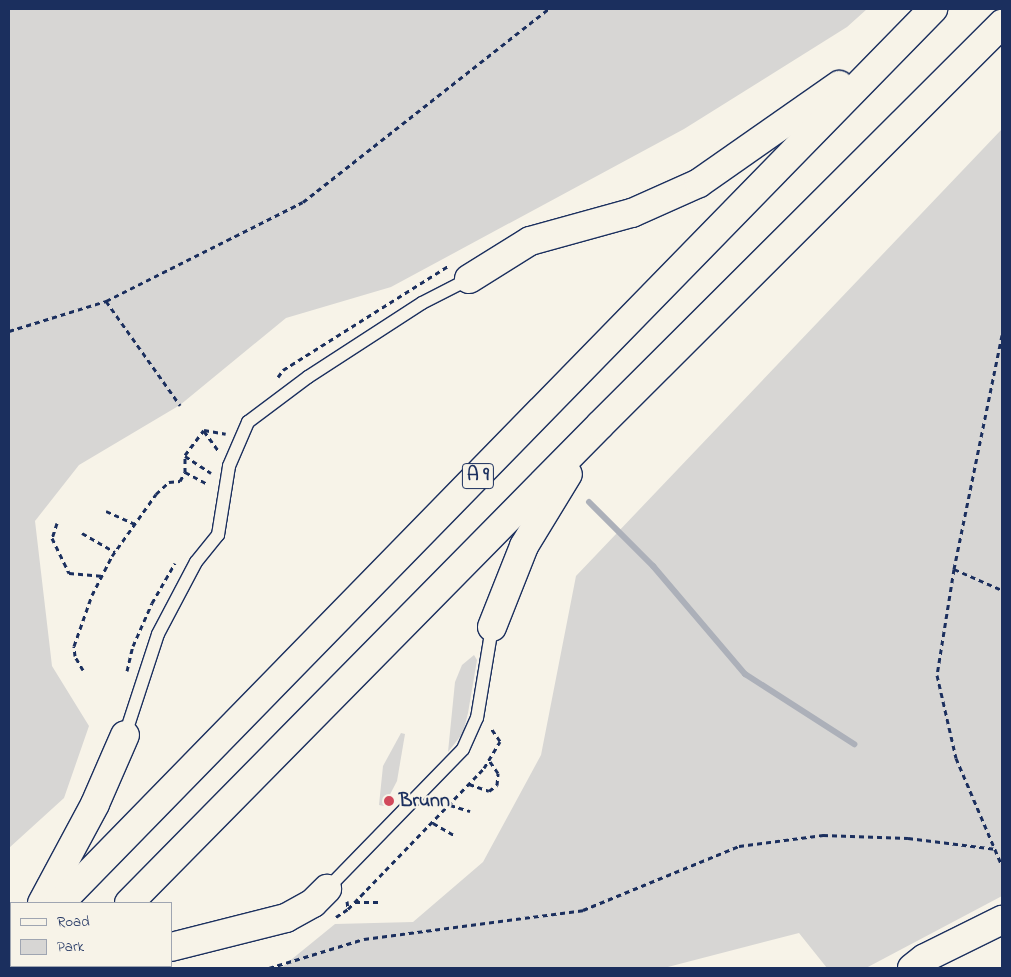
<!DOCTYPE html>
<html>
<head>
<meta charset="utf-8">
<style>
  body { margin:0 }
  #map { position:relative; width:1011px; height:977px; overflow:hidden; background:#f7f3e8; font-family:"Indie Flower",sans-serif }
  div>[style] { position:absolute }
  .green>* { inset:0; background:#d7d6d4 }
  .stream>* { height:6px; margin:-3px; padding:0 3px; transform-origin:3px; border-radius:3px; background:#acb0b9 }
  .path>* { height:3px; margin-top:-1.5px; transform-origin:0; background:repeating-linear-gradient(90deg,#1b2f5e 0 5px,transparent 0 9px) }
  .roads { filter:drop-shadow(1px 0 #1b2f5e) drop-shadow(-1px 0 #1b2f5e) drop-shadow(0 1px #1b2f5e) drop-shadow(0 -1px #1b2f5e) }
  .lane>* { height:12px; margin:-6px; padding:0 6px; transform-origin:6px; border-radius:6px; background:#f7f3e8 }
  .secondary>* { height:28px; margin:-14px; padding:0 14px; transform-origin:14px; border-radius:14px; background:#f7f3e8 }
  .highway>* { height:28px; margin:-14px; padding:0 14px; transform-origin:14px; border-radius:14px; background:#f7f3e8 }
  .dots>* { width:14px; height:14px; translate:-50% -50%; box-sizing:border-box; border:2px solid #f7f3e8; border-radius:50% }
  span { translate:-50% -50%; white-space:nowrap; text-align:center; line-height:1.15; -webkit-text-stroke:4.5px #f7f3e8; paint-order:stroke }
  .shield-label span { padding:1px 4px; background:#f7f3e8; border:1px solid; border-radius:4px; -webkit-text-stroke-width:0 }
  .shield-label { font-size:19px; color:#1b2f5e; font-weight:700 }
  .poi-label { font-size:20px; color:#1b2f5e; font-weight:700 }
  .left { translate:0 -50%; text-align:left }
  .frame { position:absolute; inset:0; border:10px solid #1b2f5e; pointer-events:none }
  .legend { position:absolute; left:10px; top:902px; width:162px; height:65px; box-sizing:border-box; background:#f7f3e8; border:1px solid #9fa5b1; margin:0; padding:6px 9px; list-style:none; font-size:15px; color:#1b2f5e }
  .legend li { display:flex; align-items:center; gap:10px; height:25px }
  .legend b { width:25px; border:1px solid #9fa5b1 }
</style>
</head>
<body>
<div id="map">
  <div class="green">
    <i style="clip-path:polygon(9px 9px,867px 9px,847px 27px,684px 129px,391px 287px,286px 318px,180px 405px,79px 465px,35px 521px,52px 666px,89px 726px,64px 798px,9px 848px)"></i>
    <i style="clip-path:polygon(1002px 129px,1002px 896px,866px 968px,827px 968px,799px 933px,664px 968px,281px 968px,335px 924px,413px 922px,483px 862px,541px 755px,576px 576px)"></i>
    <i style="clip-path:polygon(474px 655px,477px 660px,468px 713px,463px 733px,448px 752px,455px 682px,462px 665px)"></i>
    <i style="clip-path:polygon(401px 733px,405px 734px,397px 781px,384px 806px,379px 805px,383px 766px)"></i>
  </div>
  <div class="stream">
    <i style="left:589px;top:502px;width:91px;rotate:45deg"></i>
    <i style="left:653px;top:566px;width:142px;rotate:49.6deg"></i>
    <i style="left:745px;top:674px;width:130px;rotate:32.7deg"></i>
  </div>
  <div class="path">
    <i style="left:106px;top:301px;width:128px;rotate:54.6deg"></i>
    <i style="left:9px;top:331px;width:102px;rotate:-17.2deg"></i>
    <i style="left:106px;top:301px;width:220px;rotate:-26.7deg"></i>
    <i style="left:303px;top:202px;width:312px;rotate:-38.2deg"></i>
    <i style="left:1002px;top:335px;width:239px;rotate:101.6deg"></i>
    <i style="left:954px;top:569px;width:107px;rotate:99.1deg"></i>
    <i style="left:937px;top:675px;width:85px;rotate:77.1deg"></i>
    <i style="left:956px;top:758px;width:117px;rotate:66.9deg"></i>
    <i style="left:278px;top:377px;width:9px;rotate:-54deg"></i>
    <i style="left:283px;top:370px;width:197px;rotate:-32.2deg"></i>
    <i style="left:204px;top:431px;width:24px;rotate:54deg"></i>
    <i style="left:185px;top:456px;width:31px;rotate:33deg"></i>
    <i style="left:185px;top:472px;width:26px;rotate:28deg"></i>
    <i style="left:106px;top:511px;width:32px;rotate:24deg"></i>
    <i style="left:57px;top:523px;width:16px;rotate:108deg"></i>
    <i style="left:52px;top:538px;width:39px;rotate:64deg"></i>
    <i style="left:69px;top:573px;width:32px;rotate:5deg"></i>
    <i style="left:82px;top:533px;width:38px;rotate:30deg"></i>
    <i style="left:954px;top:569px;width:52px;rotate:23.6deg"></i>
    <i style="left:83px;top:670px;width:16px;rotate:-120deg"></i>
    <i style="left:75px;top:656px;width:10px;rotate:-96deg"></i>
    <i style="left:74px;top:646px;width:54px;rotate:-70.6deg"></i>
    <i style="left:92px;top:595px;width:44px;rotate:-62.9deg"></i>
    <i style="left:112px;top:556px;width:76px;rotate:-54.6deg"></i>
    <i style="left:156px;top:494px;width:18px;rotate:-43deg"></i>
    <i style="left:169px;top:482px;width:11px;rotate:-5deg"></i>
    <i style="left:180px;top:481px;width:10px;rotate:-61deg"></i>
    <i style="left:185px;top:472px;width:17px;rotate:-90deg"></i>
    <i style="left:185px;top:455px;width:31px;rotate:-53deg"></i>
    <i style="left:204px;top:430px;width:22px;rotate:10deg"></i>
    <i style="left:127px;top:671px;width:26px;rotate:-77deg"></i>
    <i style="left:133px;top:646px;width:47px;rotate:-66.2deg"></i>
    <i style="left:152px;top:603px;width:46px;rotate:-60.1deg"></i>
    <i style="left:469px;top:784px;width:21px;rotate:19deg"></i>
    <i style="left:489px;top:791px;width:10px;rotate:-37deg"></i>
    <i style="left:497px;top:785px;width:12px;rotate:-85deg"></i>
    <i style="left:498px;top:773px;width:16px;rotate:-125deg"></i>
    <i style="left:450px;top:805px;width:21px;rotate:17deg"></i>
    <i style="left:433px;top:823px;width:24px;rotate:30deg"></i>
    <i style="left:347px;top:901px;width:8px;rotate:83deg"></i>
    <i style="left:348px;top:909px;width:196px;rotate:-46deg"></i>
    <i style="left:484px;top:768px;width:31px;rotate:-59deg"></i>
    <i style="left:500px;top:741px;width:16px;rotate:-125deg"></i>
    <i style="left:355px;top:902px;width:26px"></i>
    <i style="left:336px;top:917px;width:14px;rotate:-34deg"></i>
    <i style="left:269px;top:968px;width:99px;rotate:-17deg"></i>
    <i style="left:364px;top:939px;width:221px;rotate:-7.5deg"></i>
    <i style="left:583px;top:910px;width:169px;rotate:-22.3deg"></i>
    <i style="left:739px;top:846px;width:85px;rotate:-7.5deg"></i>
    <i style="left:823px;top:835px;width:85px;rotate:2deg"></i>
    <i style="left:908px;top:838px;width:89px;rotate:7.1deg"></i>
  </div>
  <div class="roads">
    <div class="lane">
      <i style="left:125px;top:735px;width:106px;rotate:-71.9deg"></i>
      <i style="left:158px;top:634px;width:81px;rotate:-62.2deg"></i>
      <i style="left:196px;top:562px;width:35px;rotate:-51deg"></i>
      <i style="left:218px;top:535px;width:70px;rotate:-80.9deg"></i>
      <i style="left:229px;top:466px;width:48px;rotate:-66.6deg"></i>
      <i style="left:248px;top:422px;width:75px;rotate:-36.9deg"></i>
      <i style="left:308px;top:377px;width:136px;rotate:-33deg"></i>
      <i style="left:422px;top:303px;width:53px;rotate:-27.1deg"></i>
      <i style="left:327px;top:889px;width:195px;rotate:-45.8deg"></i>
      <i style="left:463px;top:749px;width:34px;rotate:-66deg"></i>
      <i style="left:477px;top:718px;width:92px;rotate:-80.6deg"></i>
    </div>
    <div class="secondary">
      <i style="left:912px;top:968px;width:16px;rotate:-38deg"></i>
      <i style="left:925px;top:958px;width:86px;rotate:-26.3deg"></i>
    </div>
    <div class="highway">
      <i style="left:469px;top:279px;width:72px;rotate:-31.9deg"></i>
      <i style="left:530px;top:241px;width:106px;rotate:-15.4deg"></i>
      <i style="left:632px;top:213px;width:73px;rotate:-24.1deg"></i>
      <i style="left:699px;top:183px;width:171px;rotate:-35deg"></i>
      <i style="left:492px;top:627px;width:87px;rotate:-68.4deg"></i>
      <i style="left:524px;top:546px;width:84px;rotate:-58.6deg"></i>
      <i style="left:42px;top:903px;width:112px;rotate:-61.8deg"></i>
      <i style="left:95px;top:804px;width:75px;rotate:-66.5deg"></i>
      <i style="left:60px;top:903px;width:1250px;rotate:-45.68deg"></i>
      <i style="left:129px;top:903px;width:671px;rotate:-45.42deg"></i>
      <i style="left:600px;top:425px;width:568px;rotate:-44.93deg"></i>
      <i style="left:171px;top:947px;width:119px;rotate:-14.2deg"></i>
      <i style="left:286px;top:918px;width:31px;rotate:-29deg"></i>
      <i style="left:313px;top:903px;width:20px;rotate:-45deg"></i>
      <i style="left:9px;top:955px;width:3px;rotate:-45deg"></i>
      <i style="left:65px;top:968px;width:4px;rotate:-34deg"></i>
      <i style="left:117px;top:968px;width:5px;rotate:-22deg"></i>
    </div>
  </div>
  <div class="dots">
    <i style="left:389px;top:801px;background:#d1495b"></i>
  </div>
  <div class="shield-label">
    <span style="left:478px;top:476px">A 9</span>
  </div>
  <div class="poi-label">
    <span class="left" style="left:399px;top:801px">Brunn</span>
  </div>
  <div class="frame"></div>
  <ul class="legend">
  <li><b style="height:6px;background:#f7f3e8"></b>Road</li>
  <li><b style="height:14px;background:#d7d6d4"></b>Park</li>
  </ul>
</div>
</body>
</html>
